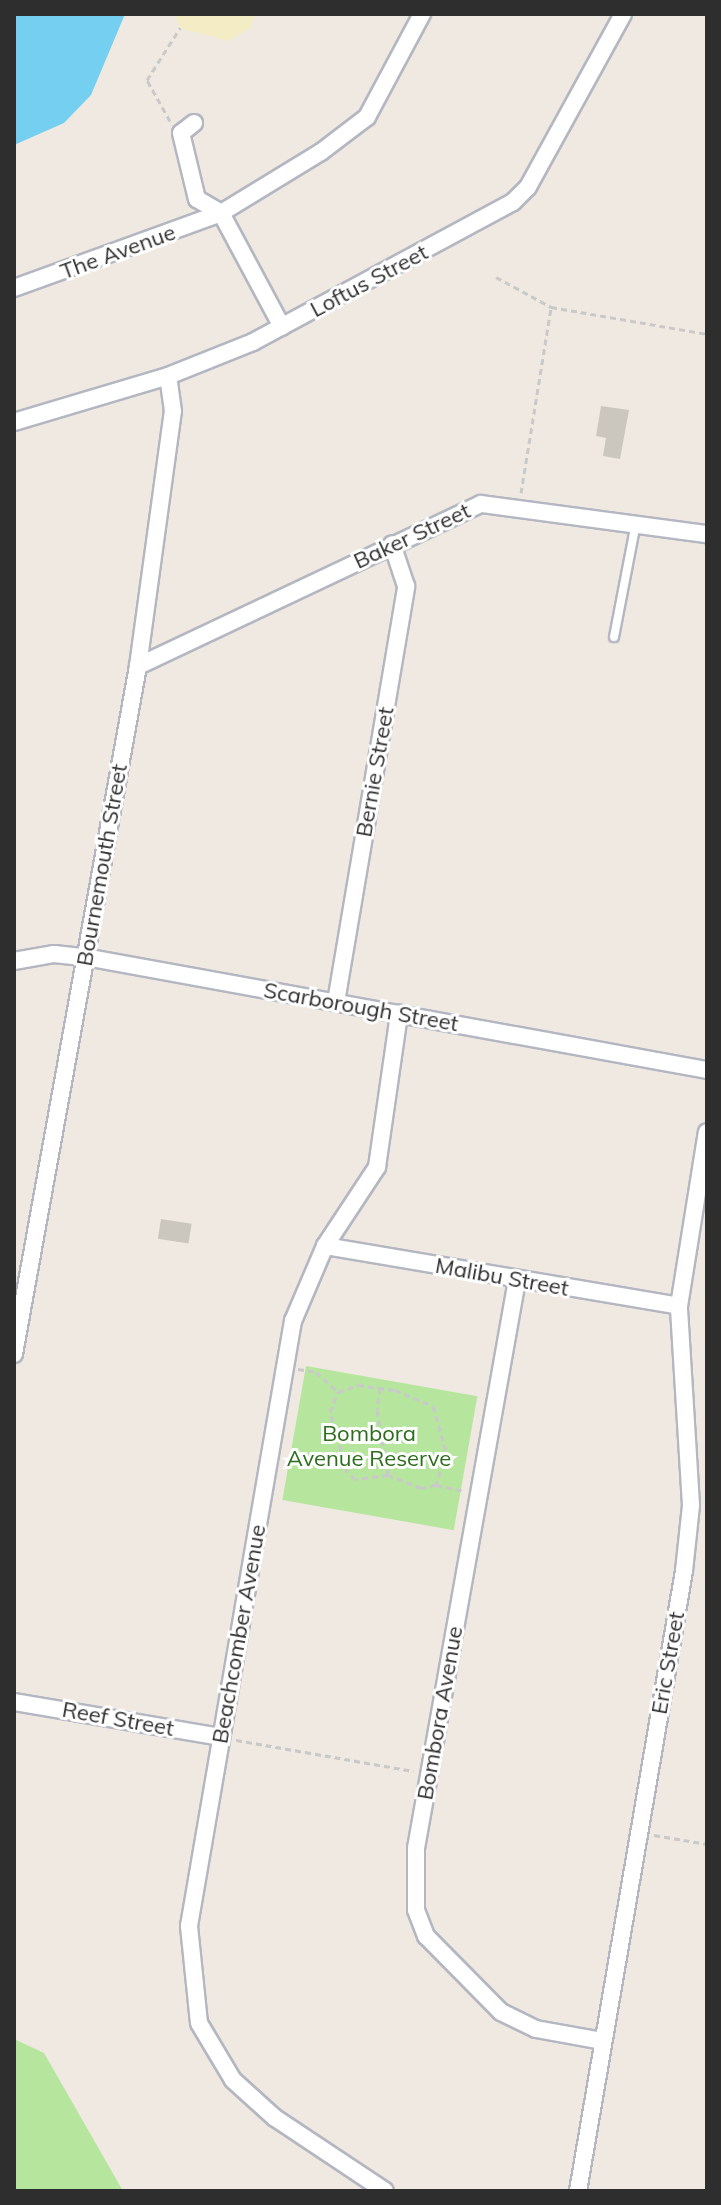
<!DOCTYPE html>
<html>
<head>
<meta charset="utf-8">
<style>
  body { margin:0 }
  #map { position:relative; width:721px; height:2205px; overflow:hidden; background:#efe9e1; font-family:Mulish,sans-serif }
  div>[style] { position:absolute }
  .green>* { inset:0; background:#b6e59e; transform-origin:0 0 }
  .sand>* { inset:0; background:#f3ecc5 }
  .water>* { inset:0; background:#75cff0 }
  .building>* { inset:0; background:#cbc7bf; transform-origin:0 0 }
  .path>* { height:3px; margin-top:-1.5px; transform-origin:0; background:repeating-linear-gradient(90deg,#c9c9c9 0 6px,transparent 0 10px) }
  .roads { filter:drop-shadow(2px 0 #b4b7c1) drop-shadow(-2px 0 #b4b7c1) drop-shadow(0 2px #b4b7c1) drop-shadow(0 -2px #b4b7c1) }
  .lane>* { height:8px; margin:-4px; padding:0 4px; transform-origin:4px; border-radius:4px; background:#fff }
  .street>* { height:16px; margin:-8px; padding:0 8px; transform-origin:8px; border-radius:8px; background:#fff }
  span { translate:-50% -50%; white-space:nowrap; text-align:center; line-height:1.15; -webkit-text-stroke:6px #fff; paint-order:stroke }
  .street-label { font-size:22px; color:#2e2e2e }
  .park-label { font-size:22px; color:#2c6e1b }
  .frame { position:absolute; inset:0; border:16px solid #2e2e2e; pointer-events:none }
</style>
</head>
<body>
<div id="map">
  <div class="green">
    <i style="left:306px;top:1366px;width:174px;height:136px;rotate:10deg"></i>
    <i style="clip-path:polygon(14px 2039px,44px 2053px,123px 2191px,14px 2191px)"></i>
  </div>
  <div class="sand">
    <i style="clip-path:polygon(175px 14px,256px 14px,250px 28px,228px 41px,180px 28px)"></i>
  </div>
  <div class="water">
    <i style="clip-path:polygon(14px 14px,125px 14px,91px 95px,64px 123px,14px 145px)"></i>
  </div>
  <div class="building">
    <i style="clip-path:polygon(601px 406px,629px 410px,620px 459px,603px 456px,606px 438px,596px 436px)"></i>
    <i style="left:161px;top:1219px;width:31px;height:20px;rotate:9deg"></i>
  </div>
  <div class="path">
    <i style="left:170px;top:121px;width:47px;rotate:-119.3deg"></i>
    <i style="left:147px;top:80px;width:62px;rotate:-57.6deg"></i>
    <i style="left:496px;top:277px;width:63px;rotate:28.6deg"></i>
    <i style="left:551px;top:307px;width:158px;rotate:9.8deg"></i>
    <i style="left:521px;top:493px;width:188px;rotate:-80.8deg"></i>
    <i style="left:298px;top:1369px;width:18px;rotate:9deg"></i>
    <i style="left:316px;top:1372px;width:30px;rotate:42deg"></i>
    <i style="left:358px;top:1385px;width:37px;rotate:8deg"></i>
    <i style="left:395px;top:1390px;width:41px;rotate:22.8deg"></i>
    <i style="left:433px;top:1406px;width:48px;rotate:74.2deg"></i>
    <i style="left:446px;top:1452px;width:34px;rotate:107deg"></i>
    <i style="left:436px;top:1485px;width:15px;rotate:169deg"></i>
    <i style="left:421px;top:1488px;width:35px;rotate:-158deg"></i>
    <i style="left:388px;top:1475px;width:33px;rotate:173deg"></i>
    <i style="left:355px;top:1479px;width:13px;rotate:-135deg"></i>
    <i style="left:346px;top:1470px;width:60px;rotate:-105.4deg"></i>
    <i style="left:330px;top:1412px;width:22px;rotate:-68deg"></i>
    <i style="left:338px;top:1392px;width:21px;rotate:-19deg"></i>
    <i style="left:380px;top:1388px;width:22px;rotate:98deg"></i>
    <i style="left:377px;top:1410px;width:66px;rotate:80.4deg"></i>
    <i style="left:436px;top:1485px;width:29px;rotate:12deg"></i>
    <i style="left:236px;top:1740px;width:180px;rotate:9.9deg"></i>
    <i style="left:654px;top:1835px;width:54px;rotate:9.6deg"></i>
  </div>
  <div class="roads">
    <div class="lane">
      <i style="left:614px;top:637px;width:116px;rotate:-79.1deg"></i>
    </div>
    <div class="street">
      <i style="left:194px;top:123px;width:16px;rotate:142deg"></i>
      <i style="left:181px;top:133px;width:68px;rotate:76.4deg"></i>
      <i style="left:197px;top:199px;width:28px;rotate:30deg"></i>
      <i style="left:221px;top:213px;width:129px;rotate:61.8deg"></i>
      <i style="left:14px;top:288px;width:220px;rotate:-19.9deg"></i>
      <i style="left:221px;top:213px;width:117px;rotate:-31.4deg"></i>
      <i style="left:321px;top:152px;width:58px;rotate:-37.3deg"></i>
      <i style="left:367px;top:117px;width:117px;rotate:-61.9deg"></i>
      <i style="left:14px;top:422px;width:161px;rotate:-16.6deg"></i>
      <i style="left:168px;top:376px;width:92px;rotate:-21.8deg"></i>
      <i style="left:253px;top:342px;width:295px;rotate:-28.3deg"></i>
      <i style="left:513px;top:202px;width:21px;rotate:-45deg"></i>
      <i style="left:528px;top:187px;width:197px;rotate:-61.2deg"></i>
      <i style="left:138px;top:666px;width:379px;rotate:-25.3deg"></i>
      <i style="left:481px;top:504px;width:228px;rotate:7.6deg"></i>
      <i style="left:14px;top:961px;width:41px;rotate:-9.9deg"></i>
      <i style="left:54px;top:954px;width:31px;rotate:6deg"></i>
      <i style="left:85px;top:957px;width:632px;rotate:10.3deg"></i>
      <i style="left:336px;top:1002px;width:422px;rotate:-80.4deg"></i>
      <i style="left:406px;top:586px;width:44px;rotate:-108.4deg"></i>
      <i style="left:325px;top:1246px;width:359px;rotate:9.6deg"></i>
      <i style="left:517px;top:1280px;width:577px;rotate:100.08deg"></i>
      <i style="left:416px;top:1848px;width:62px;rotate:90deg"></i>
      <i style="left:416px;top:1910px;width:28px;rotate:69deg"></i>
      <i style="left:426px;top:1936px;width:107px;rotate:45.4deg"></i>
      <i style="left:501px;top:2012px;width:39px;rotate:26deg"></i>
      <i style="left:536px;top:2029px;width:67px;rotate:10.3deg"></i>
      <i style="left:14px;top:1354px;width:699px;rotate:-79.78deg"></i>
      <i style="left:138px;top:666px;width:257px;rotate:-82.2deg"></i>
      <i style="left:173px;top:411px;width:35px;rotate:-98deg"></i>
      <i style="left:14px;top:1702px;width:210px;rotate:9.6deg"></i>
      <i style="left:385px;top:2191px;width:132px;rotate:-146.4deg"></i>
      <i style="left:275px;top:2118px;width:57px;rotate:-137.9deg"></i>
      <i style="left:233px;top:2080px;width:66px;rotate:-120.8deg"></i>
      <i style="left:199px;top:2023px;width:98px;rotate:-95.9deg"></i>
      <i style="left:189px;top:1926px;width:614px;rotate:-80.25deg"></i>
      <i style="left:293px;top:1321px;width:82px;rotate:-66.9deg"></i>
      <i style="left:325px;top:1246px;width:95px;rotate:-56.6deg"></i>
      <i style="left:377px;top:1167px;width:155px;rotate:-81.8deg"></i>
      <i style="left:578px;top:2191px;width:629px;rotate:-80.3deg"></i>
      <i style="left:684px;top:1571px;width:66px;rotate:-83.9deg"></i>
      <i style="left:691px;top:1505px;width:199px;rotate:-93.5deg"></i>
      <i style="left:679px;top:1306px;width:176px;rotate:-80.9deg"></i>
    </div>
  </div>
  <div class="street-label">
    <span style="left:118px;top:252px;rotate:-20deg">The Avenue</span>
    <span style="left:369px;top:281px;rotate:-28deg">Loftus Street</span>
    <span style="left:412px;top:536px;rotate:-25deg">Baker Street</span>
    <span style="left:375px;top:772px;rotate:-80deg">Bernie Street</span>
    <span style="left:102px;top:865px;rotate:-80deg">Bournemouth Street</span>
    <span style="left:361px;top:1007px;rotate:10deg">Scarborough Street</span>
    <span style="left:502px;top:1277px;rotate:10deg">Malibu Street</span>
    <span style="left:239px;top:1634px;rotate:-80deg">Beachcomber Avenue</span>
    <span style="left:668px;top:1663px;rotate:-80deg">Eric Street</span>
    <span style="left:440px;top:1713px;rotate:-80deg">Bombora Avenue</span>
    <span style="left:118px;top:1719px;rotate:10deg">Reef Street</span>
  </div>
  <div class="park-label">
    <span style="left:369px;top:1446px">Bombora<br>Avenue Reserve</span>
  </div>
  <div class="frame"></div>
</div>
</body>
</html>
